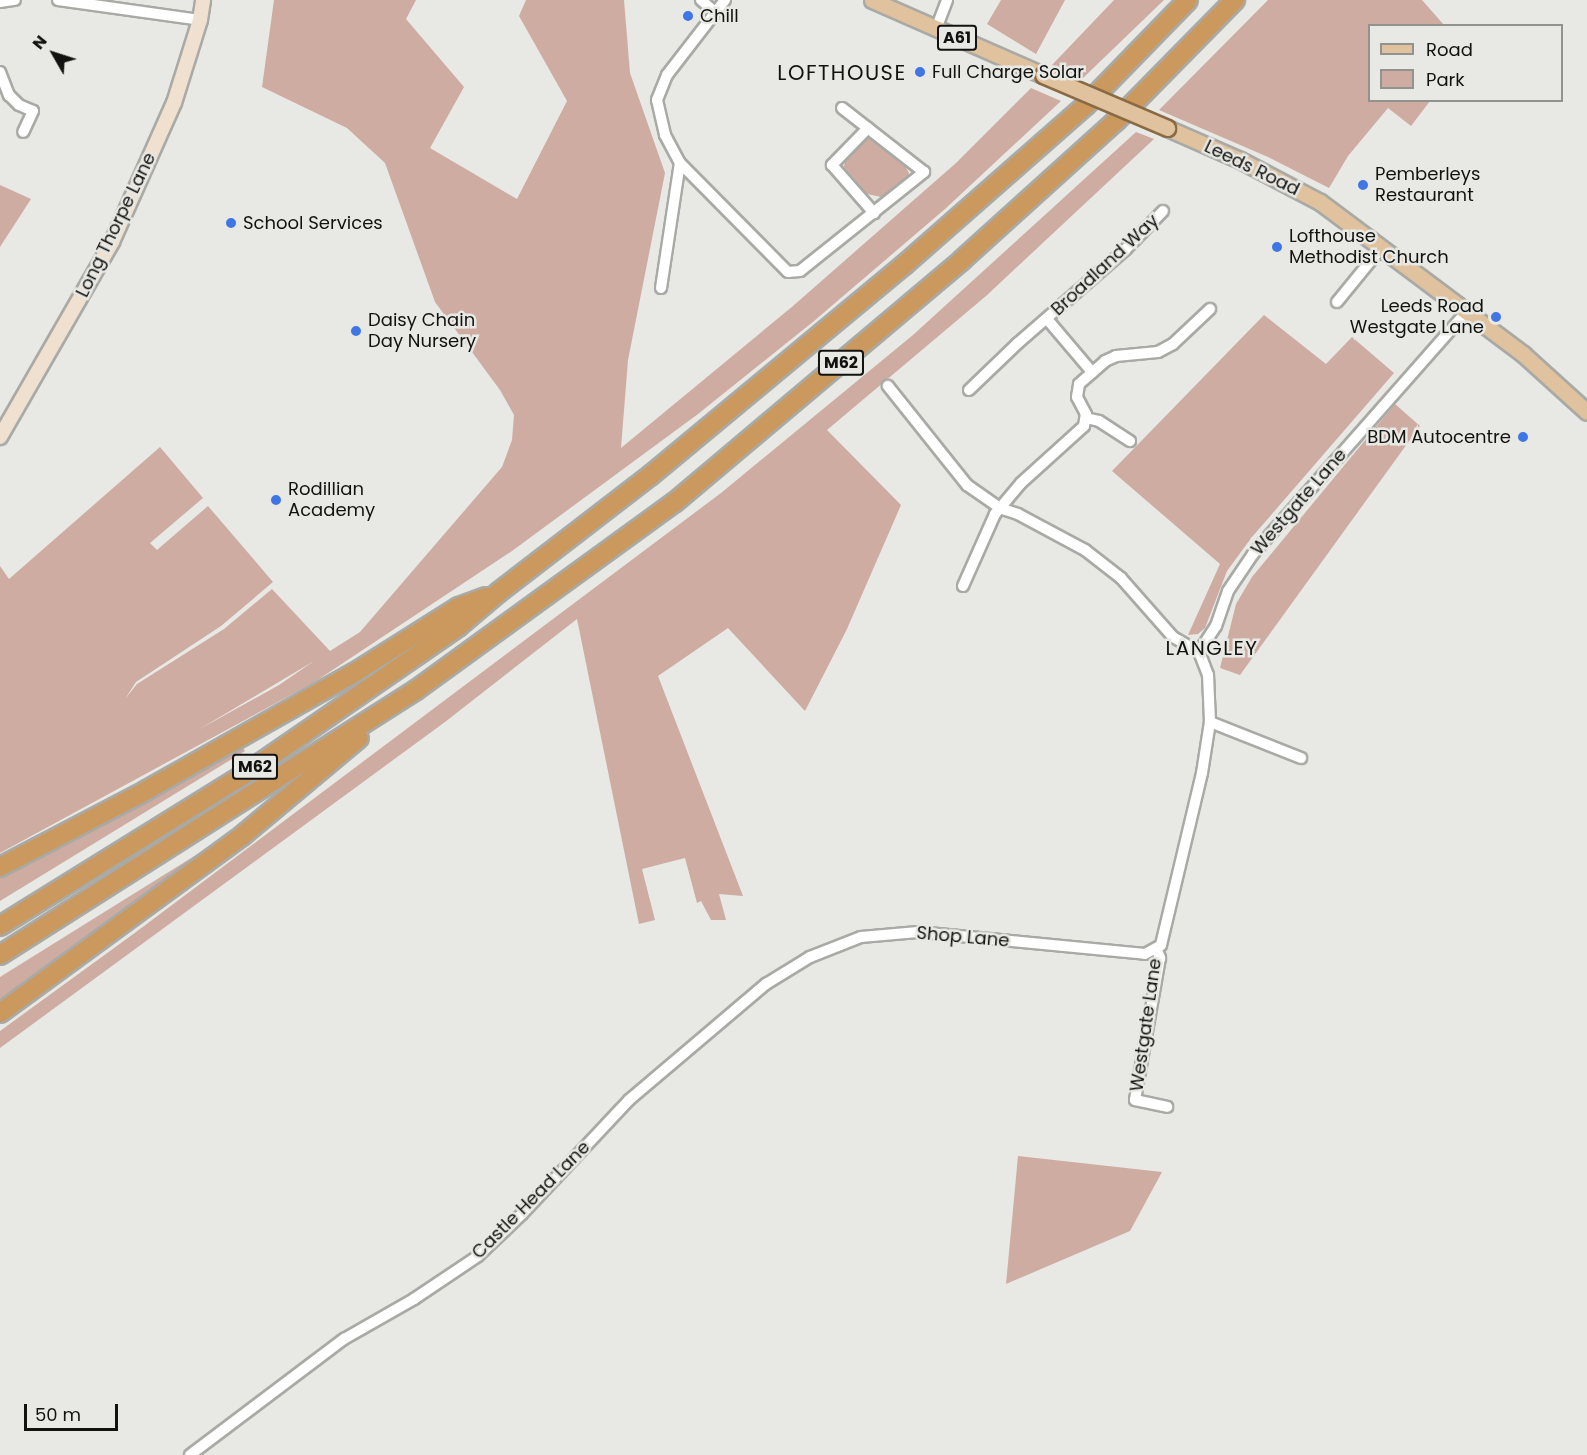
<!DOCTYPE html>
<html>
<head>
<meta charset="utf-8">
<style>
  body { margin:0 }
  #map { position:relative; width:1587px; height:1455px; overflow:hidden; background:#e8e8e4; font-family:Poppins,sans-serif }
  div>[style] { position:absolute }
  .green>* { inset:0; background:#ceaca2 }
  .roads { filter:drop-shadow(2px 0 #a9a9a5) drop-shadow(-2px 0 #a9a9a5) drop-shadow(0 2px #a9a9a5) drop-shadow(0 -2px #a9a9a5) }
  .street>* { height:10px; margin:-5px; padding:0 5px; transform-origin:5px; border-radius:5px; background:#fff }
  .secondary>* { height:14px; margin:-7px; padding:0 7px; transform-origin:7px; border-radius:7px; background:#efe0cf }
  .primary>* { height:15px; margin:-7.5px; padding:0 7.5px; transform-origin:7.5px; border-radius:7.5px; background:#e0c29e }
  .highway>* { height:18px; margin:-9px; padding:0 9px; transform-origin:9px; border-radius:9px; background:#cb995e }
  .bridges { filter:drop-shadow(2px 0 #8a6a43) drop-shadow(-2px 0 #8a6a43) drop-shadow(0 2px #8a6a43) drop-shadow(0 -2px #8a6a43) }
  .primary-bridge>* { height:15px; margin:-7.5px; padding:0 7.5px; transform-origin:7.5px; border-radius:7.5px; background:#e0c29e }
  .dots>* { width:16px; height:16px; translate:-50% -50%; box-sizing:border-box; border:3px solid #e8e8e4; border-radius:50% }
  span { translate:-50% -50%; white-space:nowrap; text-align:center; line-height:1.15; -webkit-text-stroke:5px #e8e8e4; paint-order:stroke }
  .shield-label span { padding:2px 4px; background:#e8e8e4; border:2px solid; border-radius:4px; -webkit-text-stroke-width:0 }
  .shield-label { font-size:16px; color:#121210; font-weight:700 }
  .poi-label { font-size:18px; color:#121210 }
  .left { translate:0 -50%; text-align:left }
  .right { translate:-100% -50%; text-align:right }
  .street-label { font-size:18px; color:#121210 }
  .neighbourhood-label { font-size:20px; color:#121210; letter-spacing:1.5px }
  .quarter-label { font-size:21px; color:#121210; letter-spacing:1.5px }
  .legend { position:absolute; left:1368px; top:24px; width:195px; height:78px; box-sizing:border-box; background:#e8e8e4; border:2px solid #92928f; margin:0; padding:8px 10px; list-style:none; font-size:18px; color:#121210 }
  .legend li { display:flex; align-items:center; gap:12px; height:30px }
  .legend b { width:30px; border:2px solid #92928f }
  .north { position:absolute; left:24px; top:24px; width:60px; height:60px; -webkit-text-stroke:4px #e8e8e4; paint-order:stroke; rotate:309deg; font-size:16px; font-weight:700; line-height:24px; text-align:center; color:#121210 }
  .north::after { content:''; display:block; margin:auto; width:21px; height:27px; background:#121210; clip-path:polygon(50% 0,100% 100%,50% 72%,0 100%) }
  .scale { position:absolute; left:24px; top:1404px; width:94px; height:27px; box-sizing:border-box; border:3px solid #121210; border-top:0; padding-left:8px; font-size:18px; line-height:21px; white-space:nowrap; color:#121210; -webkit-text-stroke:4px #e8e8e4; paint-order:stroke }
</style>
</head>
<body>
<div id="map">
  <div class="green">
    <i style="clip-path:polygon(evenodd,274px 0,416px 0,406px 19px,464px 87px,430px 148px,517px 199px,567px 101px,519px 16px,526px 0,624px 0,630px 73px,665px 173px,628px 360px,621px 448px,793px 306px,956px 163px,1031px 88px,1061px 101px,945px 209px,814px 321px,698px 414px,512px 551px,313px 683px,0 853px,0 566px,9px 579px,160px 447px,203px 498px,150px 543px,157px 550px,208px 506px,273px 582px,221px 626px,136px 682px,125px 699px,137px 684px,224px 629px,272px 589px,330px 651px,360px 632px,502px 467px,512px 440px,514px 415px,500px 390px,435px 302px,385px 163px,347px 128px,262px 87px,274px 0,314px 661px,279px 685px,198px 730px,314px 661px)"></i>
    <i style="clip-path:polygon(1001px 0,1065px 0,1036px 54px,987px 24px)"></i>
    <i style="clip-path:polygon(1114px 0,1164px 0,1083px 78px,1052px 65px)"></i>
    <i style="clip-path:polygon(1268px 0,1422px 0,1444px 25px,1370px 26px,1370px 100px,1430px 101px,1411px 126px,1388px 108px,1348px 156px,1329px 188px,1268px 157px,1159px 110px)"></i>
    <i style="clip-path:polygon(1136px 132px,1154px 139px,986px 296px,827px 430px,901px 505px,847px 629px,805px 711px,728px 628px,658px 676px,743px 896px,719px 894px,726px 920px,711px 920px,701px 901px,697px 903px,685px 858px,642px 869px,655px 920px,639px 924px,577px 619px,445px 722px,0 1048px,0 1031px,132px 935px,721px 493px,913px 335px)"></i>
    <i style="clip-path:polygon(871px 138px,903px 162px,909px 173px,907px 180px,888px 195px,881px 197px,867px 194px,844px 167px,845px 159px,864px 139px)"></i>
    <i style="clip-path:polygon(0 185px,31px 199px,0 247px)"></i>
    <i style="clip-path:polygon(1264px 315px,1326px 364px,1352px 337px,1394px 373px,1252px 537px,1227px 571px,1205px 628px,1198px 634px,1188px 635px,1220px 564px,1112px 471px)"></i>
    <i style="clip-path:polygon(1395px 404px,1420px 426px,1240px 675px,1220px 668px,1236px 604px,1252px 577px)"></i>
    <i style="clip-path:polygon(243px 748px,245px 751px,0 901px,0 878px)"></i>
    <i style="clip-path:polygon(220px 840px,197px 859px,0 999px,0 977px)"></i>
    <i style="clip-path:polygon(1018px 1156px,1162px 1172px,1130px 1231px,1006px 1284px)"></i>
  </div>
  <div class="roads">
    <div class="street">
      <i style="left:58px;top:0;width:143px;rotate:8deg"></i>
      <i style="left:701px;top:0;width:18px;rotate:41deg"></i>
      <i style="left:725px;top:0;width:95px;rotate:127.7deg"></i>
      <i style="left:667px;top:75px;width:27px;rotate:112deg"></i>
      <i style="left:657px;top:100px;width:36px;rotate:77deg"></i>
      <i style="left:665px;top:135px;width:32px;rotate:62deg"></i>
      <i style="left:680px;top:163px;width:153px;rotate:45.3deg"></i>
      <i style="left:788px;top:272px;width:12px;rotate:-5deg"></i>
      <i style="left:800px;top:271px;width:159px;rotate:-38.6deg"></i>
      <i style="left:924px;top:172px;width:104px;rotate:-142deg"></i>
      <i style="left:0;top:2px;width:15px;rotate:-8deg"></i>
      <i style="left:936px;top:29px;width:31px;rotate:-69deg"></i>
      <i style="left:0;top:72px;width:25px;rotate:69deg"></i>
      <i style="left:9px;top:95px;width:14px;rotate:45deg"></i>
      <i style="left:19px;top:105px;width:15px;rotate:23deg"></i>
      <i style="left:33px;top:111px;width:23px;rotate:115deg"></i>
      <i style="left:868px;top:128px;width:52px;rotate:134.2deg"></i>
      <i style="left:832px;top:165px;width:64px;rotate:48.8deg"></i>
      <i style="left:661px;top:288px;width:126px;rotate:-81.4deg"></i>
      <i style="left:1337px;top:302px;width:71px;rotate:-50.7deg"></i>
      <i style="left:1047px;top:319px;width:70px;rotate:49.7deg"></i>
      <i style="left:969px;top:390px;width:68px;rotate:-43.8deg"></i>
      <i style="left:1018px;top:343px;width:143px;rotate:-41deg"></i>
      <i style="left:1126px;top:249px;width:53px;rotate:-45.8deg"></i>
      <i style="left:1086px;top:418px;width:13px;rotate:13deg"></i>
      <i style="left:1099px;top:421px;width:37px;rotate:33deg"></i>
      <i style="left:963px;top:586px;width:79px;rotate:-66deg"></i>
      <i style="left:995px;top:514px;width:40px;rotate:-50deg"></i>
      <i style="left:1021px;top:483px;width:85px;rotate:-42.1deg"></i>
      <i style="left:1084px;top:426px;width:12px;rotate:-81deg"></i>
      <i style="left:1086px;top:414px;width:19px;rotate:-118deg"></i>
      <i style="left:1077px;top:397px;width:13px;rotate:-81deg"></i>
      <i style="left:1079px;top:384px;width:35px;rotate:-41deg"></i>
      <i style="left:1105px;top:361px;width:12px;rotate:-24deg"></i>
      <i style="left:1116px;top:356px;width:42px;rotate:-5.4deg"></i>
      <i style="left:1158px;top:352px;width:17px;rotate:-28deg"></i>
      <i style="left:1173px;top:344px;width:51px;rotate:-43.4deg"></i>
      <i style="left:1199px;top:652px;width:31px;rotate:-57deg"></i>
      <i style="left:1216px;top:626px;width:37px;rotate:-71deg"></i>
      <i style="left:1228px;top:591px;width:45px;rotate:-56deg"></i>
      <i style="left:1253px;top:554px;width:324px;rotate:-48.6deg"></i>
      <i style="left:1210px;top:722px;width:98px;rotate:21.6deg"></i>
      <i style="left:1157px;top:950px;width:9px;rotate:69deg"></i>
      <i style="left:1160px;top:958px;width:144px;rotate:100deg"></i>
      <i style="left:1135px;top:1100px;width:33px;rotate:12deg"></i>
      <i style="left:190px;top:1455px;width:193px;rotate:-37deg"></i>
      <i style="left:344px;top:1339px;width:81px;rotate:-29.7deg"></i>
      <i style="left:414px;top:1299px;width:77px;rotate:-33.9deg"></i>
      <i style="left:478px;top:1256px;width:61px;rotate:-43.7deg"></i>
      <i style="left:522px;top:1214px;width:156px;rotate:-46.8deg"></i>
      <i style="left:629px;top:1100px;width:180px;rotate:-40.3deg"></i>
      <i style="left:766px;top:984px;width:52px;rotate:-31.5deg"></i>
      <i style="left:810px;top:957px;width:55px;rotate:-21.4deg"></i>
      <i style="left:861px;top:937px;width:57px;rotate:-5deg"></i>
      <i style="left:918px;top:932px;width:228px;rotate:5.5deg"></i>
      <i style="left:1145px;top:954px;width:18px;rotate:-29deg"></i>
      <i style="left:1161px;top:945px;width:177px;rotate:-76.6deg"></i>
      <i style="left:1202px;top:773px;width:52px;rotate:-81.1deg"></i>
      <i style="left:1210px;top:722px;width:47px;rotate:-92.4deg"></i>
      <i style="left:1208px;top:675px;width:25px;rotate:-111deg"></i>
      <i style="left:1199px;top:652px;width:30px;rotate:-150deg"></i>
      <i style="left:1173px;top:637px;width:79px;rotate:-131.4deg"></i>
      <i style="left:1121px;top:578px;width:46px;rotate:-142.1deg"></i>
      <i style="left:1085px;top:550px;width:76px;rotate:-151.8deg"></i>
      <i style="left:1018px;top:514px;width:19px;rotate:-162deg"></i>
      <i style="left:1000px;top:508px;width:40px;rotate:-145.1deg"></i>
      <i style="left:967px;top:485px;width:127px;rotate:-128.6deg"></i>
    </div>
    <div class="secondary">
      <i style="left:0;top:437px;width:225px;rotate:-60.1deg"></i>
      <i style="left:112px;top:242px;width:152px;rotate:-66deg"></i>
      <i style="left:174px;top:103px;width:87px;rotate:-72.6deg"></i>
      <i style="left:200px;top:20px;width:20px;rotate:-81deg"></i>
    </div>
    <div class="primary">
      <i style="left:872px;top:0;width:187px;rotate:23.7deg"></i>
      <i style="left:1167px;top:128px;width:80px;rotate:23.7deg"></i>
      <i style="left:1240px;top:160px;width:90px;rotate:27.7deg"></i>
      <i style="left:1320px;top:202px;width:254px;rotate:36.8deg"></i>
      <i style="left:1523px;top:354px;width:86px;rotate:42.2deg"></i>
    </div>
    <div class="highway">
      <i style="left:0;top:867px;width:166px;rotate:-27.6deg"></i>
      <i style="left:147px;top:790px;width:238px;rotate:-29.5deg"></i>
      <i style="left:354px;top:673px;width:124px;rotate:-32.2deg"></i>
      <i style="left:459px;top:607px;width:29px;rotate:-20deg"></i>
      <i style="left:0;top:926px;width:281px;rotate:-31.8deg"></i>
      <i style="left:239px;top:778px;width:267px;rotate:-34.6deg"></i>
      <i style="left:459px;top:626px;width:52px;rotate:-40.4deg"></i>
      <i style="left:499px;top:592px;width:192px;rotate:-37.6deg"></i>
      <i style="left:651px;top:475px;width:329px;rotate:-39.7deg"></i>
      <i style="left:904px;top:265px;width:242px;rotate:-41.3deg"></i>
      <i style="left:1086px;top:105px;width:146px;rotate:-45.8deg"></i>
      <i style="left:0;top:955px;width:493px;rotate:-32.5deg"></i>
      <i style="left:416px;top:690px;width:320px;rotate:-36deg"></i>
      <i style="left:675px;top:502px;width:375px;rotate:-40.1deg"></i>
      <i style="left:962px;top:260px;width:207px;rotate:-42.1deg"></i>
      <i style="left:1116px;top:121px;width:170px;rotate:-45.5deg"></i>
      <i style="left:0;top:1013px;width:301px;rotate:-36.2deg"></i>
      <i style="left:243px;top:835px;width:151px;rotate:-39.9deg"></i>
    </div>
  </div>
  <div class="bridges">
    <div class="primary-bridge">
      <i style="left:1043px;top:75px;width:135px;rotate:23.1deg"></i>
    </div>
  </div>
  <div class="dots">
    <i style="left:688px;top:16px;background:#3f76e6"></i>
    <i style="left:920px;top:72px;background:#3f76e6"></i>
    <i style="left:1363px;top:185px;background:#3f76e6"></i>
    <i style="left:231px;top:223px;background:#3f76e6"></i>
    <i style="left:1277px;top:247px;background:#3f76e6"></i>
    <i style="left:1496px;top:317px;background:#3f76e6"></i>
    <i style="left:356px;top:331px;background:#3f76e6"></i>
    <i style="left:1523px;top:437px;background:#3f76e6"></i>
    <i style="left:276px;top:500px;background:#3f76e6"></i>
  </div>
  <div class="shield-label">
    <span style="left:957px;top:38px">A61</span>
    <span style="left:841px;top:363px">M62</span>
    <span style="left:255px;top:767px">M62</span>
  </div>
  <div class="poi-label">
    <span class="left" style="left:700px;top:16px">Chill</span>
    <span class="left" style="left:932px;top:72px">Full Charge Solar</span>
    <span class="left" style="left:1375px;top:185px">Pemberleys<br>Restaurant</span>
    <span class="left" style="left:243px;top:223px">School Services</span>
    <span class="left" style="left:1289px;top:247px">Lofthouse<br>Methodist Church</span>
    <span class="right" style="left:1484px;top:317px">Leeds Road<br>Westgate Lane</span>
    <span class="left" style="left:368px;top:331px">Daisy Chain<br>Day Nursery</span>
    <span class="right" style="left:1511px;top:437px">BDM Autocentre</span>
    <span class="left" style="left:288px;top:500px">Rodillian<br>Academy</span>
  </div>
  <div class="street-label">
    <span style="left:1252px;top:168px;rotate:26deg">Leeds Road</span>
    <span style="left:116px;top:225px;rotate:-64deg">Long Thorpe Lane</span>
    <span style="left:1105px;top:265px;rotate:-43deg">Broadland Way</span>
    <span style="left:1299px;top:502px;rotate:-49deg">Westgate Lane</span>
    <span style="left:963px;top:937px;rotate:5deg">Shop Lane</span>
    <span style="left:1146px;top:1025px;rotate:-82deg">Westgate Lane</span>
    <span style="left:531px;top:1200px;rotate:-45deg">Castle Head Lane</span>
  </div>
  <div class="neighbourhood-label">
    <span style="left:1212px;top:648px">LANGLEY</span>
  </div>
  <div class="quarter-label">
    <span style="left:842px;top:73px">LOFTHOUSE</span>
  </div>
  <ul class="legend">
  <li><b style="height:8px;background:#e0c29e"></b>Road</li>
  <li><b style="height:16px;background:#ceaca2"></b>Park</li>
  </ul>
  <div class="north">N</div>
  <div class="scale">50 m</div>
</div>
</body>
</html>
